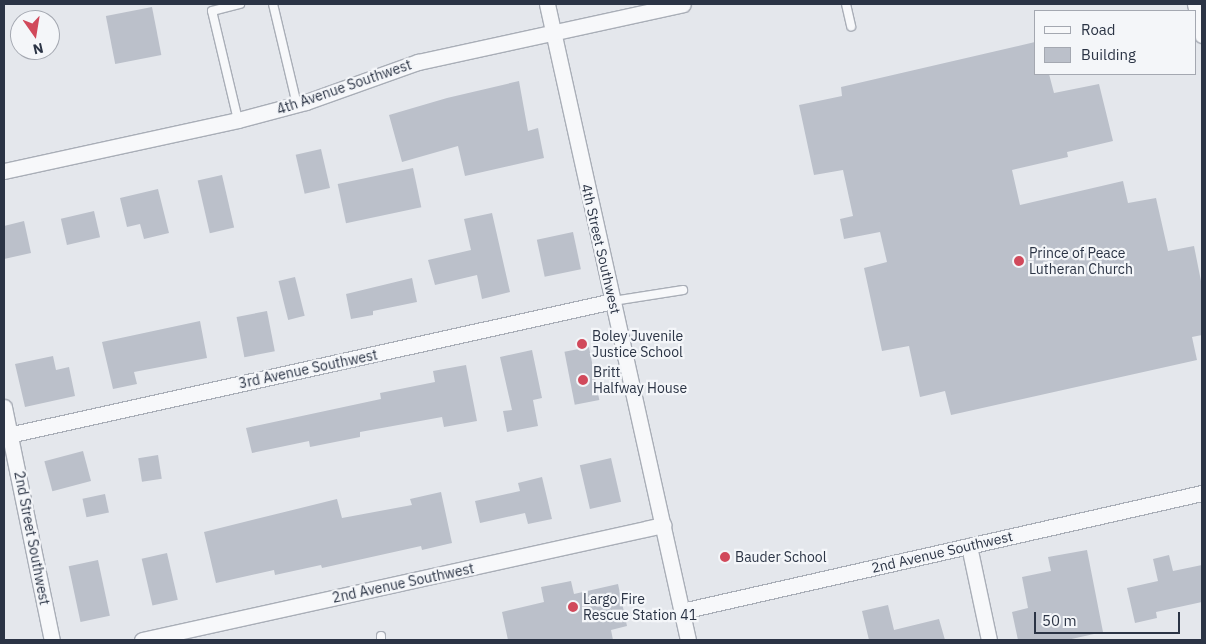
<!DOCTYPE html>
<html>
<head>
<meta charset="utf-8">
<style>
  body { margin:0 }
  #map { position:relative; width:1206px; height:644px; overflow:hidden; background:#e4e7ec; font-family:"IBM Plex Sans",sans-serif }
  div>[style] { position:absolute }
  .building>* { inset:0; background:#bbc0ca; transform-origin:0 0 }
  .roads { filter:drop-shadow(1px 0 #a9aeb7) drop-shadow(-1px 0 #a9aeb7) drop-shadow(0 1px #a9aeb7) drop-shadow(0 -1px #a9aeb7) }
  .lane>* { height:8px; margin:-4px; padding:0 4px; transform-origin:4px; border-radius:4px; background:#f7f8fa }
  .street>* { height:15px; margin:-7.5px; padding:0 7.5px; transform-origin:7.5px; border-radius:7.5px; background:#f7f8fa }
  .dots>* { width:14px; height:14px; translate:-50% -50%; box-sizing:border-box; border:2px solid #f4f6f9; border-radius:50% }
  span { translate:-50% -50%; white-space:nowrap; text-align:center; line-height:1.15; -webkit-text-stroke:4.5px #f4f6f9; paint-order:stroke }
  .street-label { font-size:14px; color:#2b3445 }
  .poi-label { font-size:14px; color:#2b3445 }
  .left { translate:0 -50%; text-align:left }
  .frame { position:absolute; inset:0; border:5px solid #2b3445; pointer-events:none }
  .legend { position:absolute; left:1034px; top:10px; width:162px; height:65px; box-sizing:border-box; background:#f4f6f9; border:1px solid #a4a8b1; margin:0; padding:6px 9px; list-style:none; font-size:15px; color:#2b3445 }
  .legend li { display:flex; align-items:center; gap:10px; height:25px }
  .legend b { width:25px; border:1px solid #a4a8b1 }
  .north { position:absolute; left:10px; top:10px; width:50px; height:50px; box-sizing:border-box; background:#f4f6f9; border:1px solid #a4a8b1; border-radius:50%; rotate:167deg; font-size:14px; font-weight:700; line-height:20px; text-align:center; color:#2b3445 }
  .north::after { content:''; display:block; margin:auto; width:18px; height:22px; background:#d1495b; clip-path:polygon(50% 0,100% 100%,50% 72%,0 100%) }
  .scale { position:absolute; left:1034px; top:612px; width:146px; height:22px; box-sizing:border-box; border:2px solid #2b3445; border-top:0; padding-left:6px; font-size:15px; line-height:18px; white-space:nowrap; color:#2b3445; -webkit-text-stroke:4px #f4f6f9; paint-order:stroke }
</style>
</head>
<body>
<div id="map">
  <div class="building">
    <i style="left:152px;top:7px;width:49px;height:47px;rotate:79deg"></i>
    <i style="clip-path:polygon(1035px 42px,1035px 74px,1049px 74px,1054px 93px,1099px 84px,1113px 141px,1067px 152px,1068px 157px,1012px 170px,1020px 205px,1123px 181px,1128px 203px,1156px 198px,1168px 251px,1194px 246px,1202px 286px,1202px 335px,1192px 337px,1197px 360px,951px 415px,945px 391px,920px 397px,909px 346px,882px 351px,864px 268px,887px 262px,880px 232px,844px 239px,840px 219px,853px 216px,843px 170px,814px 175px,799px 105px,842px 96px,841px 87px)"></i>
    <i style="clip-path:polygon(519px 81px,528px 131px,538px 128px,544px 158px,465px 176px,458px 146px,402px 162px,389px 115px,447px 98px)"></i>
    <i style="left:321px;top:149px;width:40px;height:26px;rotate:77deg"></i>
    <i style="left:413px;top:168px;width:40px;height:77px;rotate:78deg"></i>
    <i style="left:222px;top:175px;width:54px;height:25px;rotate:77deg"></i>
    <i style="clip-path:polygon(158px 189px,169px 233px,144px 239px,140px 224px,127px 227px,120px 198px)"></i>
    <i style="left:94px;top:211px;width:27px;height:34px;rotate:77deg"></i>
    <i style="clip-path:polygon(492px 213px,510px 292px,482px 299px,477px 275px,435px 285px,428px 260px,471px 250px,464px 219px)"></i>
    <i style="clip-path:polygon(24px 221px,31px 253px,4px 259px,4px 226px)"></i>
    <i style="left:573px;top:232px;width:38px;height:37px;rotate:78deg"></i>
    <i style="left:295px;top:277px;width:40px;height:17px;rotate:76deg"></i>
    <i style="clip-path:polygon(412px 278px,417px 302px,373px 311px,373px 315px,351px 319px,346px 294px)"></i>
    <i style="left:267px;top:311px;width:41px;height:31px;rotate:79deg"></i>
    <i style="clip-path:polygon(200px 321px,207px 358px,134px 372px,137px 384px,113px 389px,102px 342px)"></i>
    <i style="left:589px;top:347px;width:54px;height:25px;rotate:79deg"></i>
    <i style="clip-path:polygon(532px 350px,542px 398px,533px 400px,538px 426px,507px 432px,503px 411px,512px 410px,500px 357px)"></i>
    <i style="clip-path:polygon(53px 356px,56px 370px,69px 367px,75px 396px,25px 407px,15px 364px)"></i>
    <i style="clip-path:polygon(466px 365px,477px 421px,444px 427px,442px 417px,360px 432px,360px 437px,310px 447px,309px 441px,252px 453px,246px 428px,381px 399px,380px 393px,435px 382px,433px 371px)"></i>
    <i style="left:83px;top:451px;width:31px;height:40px;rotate:75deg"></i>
    <i style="left:158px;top:455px;width:24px;height:20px;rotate:81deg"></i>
    <i style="left:611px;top:458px;width:45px;height:32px;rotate:77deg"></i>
    <i style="clip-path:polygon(542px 477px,552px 519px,528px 524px,525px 513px,480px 523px,475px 501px,520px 491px,518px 483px)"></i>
    <i style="clip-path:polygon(441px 492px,452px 543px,422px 550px,421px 546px,322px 568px,321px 565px,275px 575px,274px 570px,216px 583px,204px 532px,337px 499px,342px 518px,412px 505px,410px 499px)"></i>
    <i style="left:105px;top:494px;width:19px;height:23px;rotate:78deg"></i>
    <i style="clip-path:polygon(1087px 550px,1103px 632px,1067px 640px,1018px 640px,1012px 612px,1028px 608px,1022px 577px,1051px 571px,1048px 557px)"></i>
    <i style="left:167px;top:553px;width:48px;height:26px;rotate:77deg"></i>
    <i style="clip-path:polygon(1169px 555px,1173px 571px,1202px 565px,1202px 602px,1156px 612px,1157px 618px,1135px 623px,1127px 588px,1158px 581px,1153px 559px)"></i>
    <i style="left:98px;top:560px;width:57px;height:30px;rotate:78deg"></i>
    <i style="clip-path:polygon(571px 581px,574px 594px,618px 584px,627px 626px,611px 630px,613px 640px,508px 640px,502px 612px,544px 602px,541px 587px)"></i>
    <i style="clip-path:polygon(888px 605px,894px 630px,939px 619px,945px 640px,869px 640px,862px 611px)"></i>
  </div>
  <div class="roads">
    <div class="lane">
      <i style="left:273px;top:4px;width:104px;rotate:76.6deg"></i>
      <i style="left:846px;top:4px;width:23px;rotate:77deg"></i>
      <i style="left:238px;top:120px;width:112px;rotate:-103.4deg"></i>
      <i style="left:212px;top:11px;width:29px;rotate:-14deg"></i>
      <i style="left:613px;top:301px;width:71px;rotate:-8.9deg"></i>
      <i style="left:381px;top:636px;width:4px;rotate:90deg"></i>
    </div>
    <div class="street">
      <i style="left:547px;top:4px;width:651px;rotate:77.5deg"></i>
      <i style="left:1195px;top:4px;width:32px;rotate:77deg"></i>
      <i style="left:4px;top:171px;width:239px;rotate:-12.3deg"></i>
      <i style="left:238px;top:120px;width:70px;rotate:-14.8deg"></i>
      <i style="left:306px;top:102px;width:119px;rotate:-19.7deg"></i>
      <i style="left:418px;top:62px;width:271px;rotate:-12.3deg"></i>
      <i style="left:4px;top:407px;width:238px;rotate:78.4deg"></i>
      <i style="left:4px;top:436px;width:624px;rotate:-12.5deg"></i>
      <i style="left:969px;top:546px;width:96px;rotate:78deg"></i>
      <i style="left:682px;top:611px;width:533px;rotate:-12.79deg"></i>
      <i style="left:142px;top:640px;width:534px;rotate:-12.45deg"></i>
    </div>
  </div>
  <div class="dots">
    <i style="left:1019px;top:261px;background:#d1495b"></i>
    <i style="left:582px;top:344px;background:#d1495b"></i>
    <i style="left:583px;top:380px;background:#d1495b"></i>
    <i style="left:725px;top:557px;background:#d1495b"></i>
    <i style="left:573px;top:607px;background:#d1495b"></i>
  </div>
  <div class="street-label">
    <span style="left:344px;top:87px;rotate:-19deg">4th Avenue Southwest</span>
    <span style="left:601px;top:249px;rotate:77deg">4th Street Southwest</span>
    <span style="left:308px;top:369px;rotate:-12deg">3rd Avenue Southwest</span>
    <span style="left:32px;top:538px;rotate:79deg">2nd Street Southwest</span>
    <span style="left:942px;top:552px;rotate:-13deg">2nd Avenue Southwest</span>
    <span style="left:403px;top:583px;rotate:-12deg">2nd Avenue Southwest</span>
  </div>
  <div class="poi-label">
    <span class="left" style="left:1029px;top:261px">Prince of Peace<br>Lutheran Church</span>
    <span class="left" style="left:592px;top:344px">Boley Juvenile<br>Justice School</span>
    <span class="left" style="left:593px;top:380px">Britt<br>Halfway House</span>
    <span class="left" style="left:735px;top:557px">Bauder School</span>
    <span class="left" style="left:583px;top:607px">Largo Fire<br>Rescue Station 41</span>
  </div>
  <div class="frame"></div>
  <ul class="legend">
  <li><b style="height:6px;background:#f7f8fa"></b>Road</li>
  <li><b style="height:14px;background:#bbc0ca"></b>Building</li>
  </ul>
  <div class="north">N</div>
  <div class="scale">50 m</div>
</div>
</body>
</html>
